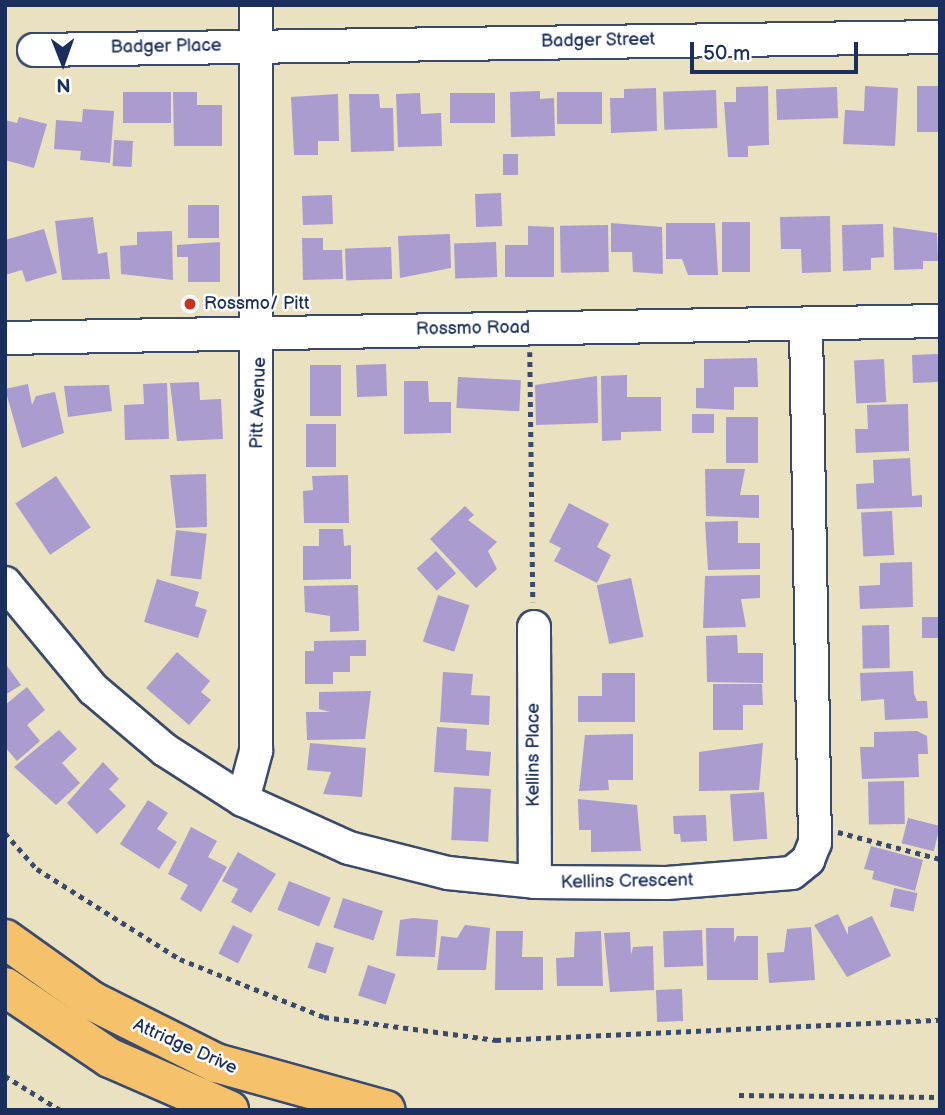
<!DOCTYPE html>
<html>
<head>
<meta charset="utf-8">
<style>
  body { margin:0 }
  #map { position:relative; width:945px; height:1115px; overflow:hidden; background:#eae1c0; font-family:"Balsamiq Sans",sans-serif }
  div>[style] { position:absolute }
  .building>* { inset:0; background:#aa9cce; transform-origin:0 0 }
  .path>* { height:4.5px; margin-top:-2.25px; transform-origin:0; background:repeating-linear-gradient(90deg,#3a4a6d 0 5px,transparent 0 10px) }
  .roads { filter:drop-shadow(2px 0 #3a4a6d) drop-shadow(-2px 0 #3a4a6d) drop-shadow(0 2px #3a4a6d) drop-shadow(0 -2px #3a4a6d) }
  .minor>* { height:32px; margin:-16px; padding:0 16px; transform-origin:16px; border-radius:16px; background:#fff }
  .major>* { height:38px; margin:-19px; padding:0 19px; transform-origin:19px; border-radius:19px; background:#f5c16b }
  .dots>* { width:19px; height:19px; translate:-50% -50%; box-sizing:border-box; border:4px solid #fff; border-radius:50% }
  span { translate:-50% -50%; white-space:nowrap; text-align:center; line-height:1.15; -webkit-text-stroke:5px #fff; paint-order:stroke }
  .street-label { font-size:18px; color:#1b2f5e }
  .poi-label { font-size:18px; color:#1b2f5e }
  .left { translate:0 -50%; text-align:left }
  .frame { position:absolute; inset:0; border:7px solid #1b2f5e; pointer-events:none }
  .north { position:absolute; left:28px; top:28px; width:70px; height:70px; -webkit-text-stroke:5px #fff; paint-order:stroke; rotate:179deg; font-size:19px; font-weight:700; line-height:28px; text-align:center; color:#1b2f5e }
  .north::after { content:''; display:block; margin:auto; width:24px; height:32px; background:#1b2f5e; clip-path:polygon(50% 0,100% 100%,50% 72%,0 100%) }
  .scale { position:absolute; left:690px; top:42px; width:168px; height:32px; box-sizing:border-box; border:4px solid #1b2f5e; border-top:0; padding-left:9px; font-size:21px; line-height:24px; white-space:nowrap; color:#1b2f5e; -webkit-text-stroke:5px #fff; paint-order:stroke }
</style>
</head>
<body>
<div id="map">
  <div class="building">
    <i style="clip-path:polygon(768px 86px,769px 145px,748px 146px,748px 157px,728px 157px,724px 102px,736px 102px,736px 87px)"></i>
    <i style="clip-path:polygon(865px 86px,898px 88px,895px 146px,843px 144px,845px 110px,864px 111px)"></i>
    <i style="left:917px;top:86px;width:23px;height:46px"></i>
    <i style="left:837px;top:87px;width:31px;height:61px;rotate:88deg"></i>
    <i style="clip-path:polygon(656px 88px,657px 131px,611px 133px,610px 98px,624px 98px,624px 89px)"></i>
    <i style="left:716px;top:90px;width:38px;height:53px;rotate:88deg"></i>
    <i style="clip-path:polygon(540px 91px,540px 99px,554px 98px,555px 136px,511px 137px,510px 92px)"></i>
    <i style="left:171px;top:92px;width:31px;height:48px;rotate:90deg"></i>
    <i style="clip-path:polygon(173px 92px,197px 92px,197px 105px,222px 105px,222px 146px,174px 146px)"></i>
    <i style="left:602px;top:92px;width:32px;height:45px;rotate:90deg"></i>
    <i style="clip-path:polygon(420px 93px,421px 114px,441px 113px,442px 146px,398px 147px,396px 94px)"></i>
    <i style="left:450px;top:93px;width:45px;height:30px"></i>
    <i style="clip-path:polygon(338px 94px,339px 141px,318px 141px,318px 155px,294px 155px,291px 97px)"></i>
    <i style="clip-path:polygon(349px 94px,379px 94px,380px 108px,393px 108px,394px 151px,351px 152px)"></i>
    <i style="clip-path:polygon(83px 109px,114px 111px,110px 163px,80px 160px,81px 151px,54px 149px,56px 120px,82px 122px)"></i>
    <i style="clip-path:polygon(19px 117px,47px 124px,34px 168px,5px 160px,5px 120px,17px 123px)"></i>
    <i style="left:114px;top:140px;width:19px;height:26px;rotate:3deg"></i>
    <i style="left:503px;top:154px;width:15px;height:21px"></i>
    <i style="left:501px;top:193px;width:33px;height:26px;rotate:88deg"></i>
    <i style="left:332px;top:195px;width:29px;height:30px;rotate:88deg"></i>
    <i style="left:219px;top:205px;width:33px;height:31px;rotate:90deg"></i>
    <i style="clip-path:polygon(830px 216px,831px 272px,802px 273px,801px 249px,781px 249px,780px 217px)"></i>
    <i style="clip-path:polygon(93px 217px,98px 254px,107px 252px,110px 279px,62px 280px,55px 221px)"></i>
    <i style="left:722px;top:222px;width:28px;height:50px"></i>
    <i style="clip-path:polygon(611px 223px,662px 227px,663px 274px,633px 272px,632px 252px,611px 252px)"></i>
    <i style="clip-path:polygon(666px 223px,715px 223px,718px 275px,688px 275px,682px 259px,666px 259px)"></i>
    <i style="clip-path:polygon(883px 224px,884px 257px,871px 258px,871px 270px,843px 271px,842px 225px)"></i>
    <i style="left:608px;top:225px;width:47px;height:48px;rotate:89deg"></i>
    <i style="clip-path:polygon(528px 226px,554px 227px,554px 277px,505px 277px,505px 245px,528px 245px)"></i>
    <i style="clip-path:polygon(893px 227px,937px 233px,938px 261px,923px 261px,923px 269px,894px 270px)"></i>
    <i style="clip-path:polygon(44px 229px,57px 273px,26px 282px,22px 270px,5px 275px,5px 240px)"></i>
    <i style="clip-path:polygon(172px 231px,173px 280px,121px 274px,120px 246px,137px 245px,137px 232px)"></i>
    <i style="clip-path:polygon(450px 234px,451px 268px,400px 278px,398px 236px)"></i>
    <i style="clip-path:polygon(302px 238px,323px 238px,323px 250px,342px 250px,343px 279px,303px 280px)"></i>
    <i style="clip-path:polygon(220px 242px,220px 282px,188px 282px,188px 257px,177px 257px,177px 245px)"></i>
    <i style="left:496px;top:242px;width:35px;height:42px;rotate:88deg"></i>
    <i style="left:391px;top:247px;width:32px;height:46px;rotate:88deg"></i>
    <i style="left:938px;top:354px;width:28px;height:26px;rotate:88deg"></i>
    <i style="clip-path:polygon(757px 358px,758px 387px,734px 387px,734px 410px,696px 408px,696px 388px,704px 388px,704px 359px)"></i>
    <i style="left:884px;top:359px;width:43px;height:30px;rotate:87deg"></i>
    <i style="left:386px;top:364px;width:32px;height:30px;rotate:88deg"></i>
    <i style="left:310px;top:365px;width:31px;height:51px"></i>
    <i style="clip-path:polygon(627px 375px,627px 397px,661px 397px,661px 431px,621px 432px,621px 440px,602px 441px,601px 376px)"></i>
    <i style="clip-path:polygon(597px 376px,598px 423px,536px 425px,535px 385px)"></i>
    <i style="left:458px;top:377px;width:63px;height:31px;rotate:3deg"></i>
    <i style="clip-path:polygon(404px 381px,428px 381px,429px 402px,451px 402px,451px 433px,404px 434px)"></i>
    <i style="clip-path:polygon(199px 382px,200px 400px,221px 399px,223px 439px,177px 441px,170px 383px)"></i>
    <i style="clip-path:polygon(167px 383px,169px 439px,125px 440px,124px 405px,144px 404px,143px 384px)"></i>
    <i style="clip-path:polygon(28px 384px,32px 405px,36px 396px,55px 392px,64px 433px,22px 448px,5px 389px)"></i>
    <i style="clip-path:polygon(109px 385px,112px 411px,68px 417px,64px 386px)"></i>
    <i style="clip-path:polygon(908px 404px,909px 451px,856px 453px,855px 429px,868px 429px,867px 405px)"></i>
    <i style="left:692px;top:414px;width:22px;height:19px"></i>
    <i style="left:726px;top:417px;width:32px;height:46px"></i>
    <i style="left:306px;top:424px;width:30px;height:43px"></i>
    <i style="clip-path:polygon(910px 458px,912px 496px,922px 495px,922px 507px,857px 509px,856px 484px,874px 483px,873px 460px)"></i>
    <i style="clip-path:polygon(705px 469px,745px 469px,740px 495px,759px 495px,759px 518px,706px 516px)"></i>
    <i style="clip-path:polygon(206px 474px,207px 527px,176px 528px,170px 475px)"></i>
    <i style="clip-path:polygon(348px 475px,349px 523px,304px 523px,303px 491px,313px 490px,312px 476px)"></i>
    <i style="left:56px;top:476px;width:62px;height:49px;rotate:56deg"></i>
    <i style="clip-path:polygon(569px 503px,609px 524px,597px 547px,611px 555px,597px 583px,554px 561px,561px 548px,549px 542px)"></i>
    <i style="clip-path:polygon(465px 506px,474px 515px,468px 520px,497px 542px,488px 551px,497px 569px,476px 588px,430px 539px)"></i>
    <i style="left:892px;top:511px;width:44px;height:31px;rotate:87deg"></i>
    <i style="clip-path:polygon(738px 521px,738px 543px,760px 543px,760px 569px,708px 570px,705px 522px)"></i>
    <i style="clip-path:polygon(319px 529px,343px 529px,344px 546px,351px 545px,351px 579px,303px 580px,303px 546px,319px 546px)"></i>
    <i style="left:176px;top:530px;width:31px;height:46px;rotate:7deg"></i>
    <i style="left:436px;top:551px;width:30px;height:26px;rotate:48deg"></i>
    <i style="clip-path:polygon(912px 562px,913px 607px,860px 609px,859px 586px,880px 585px,880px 563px)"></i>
    <i style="clip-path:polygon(760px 575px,760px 598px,741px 599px,746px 627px,703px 628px,705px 576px)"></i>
    <i style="left:631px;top:578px;width:60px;height:35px;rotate:78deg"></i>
    <i style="clip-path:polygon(157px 579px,199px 592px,195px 606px,207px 610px,198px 638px,144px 622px)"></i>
    <i style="clip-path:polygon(358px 585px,359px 631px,330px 632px,330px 616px,305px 612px,304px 586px)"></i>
    <i style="left:438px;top:595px;width:33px;height:49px;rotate:18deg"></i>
    <i style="left:922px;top:617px;width:18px;height:21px"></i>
    <i style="left:889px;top:625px;width:43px;height:27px;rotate:89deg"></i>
    <i style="clip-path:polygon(737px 635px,738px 653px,763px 653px,763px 683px,707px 682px,706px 636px)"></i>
    <i style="clip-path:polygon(366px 640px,366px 656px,350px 656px,350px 672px,333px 672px,333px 684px,305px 684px,305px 651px,314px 651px,314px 641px)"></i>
    <i style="clip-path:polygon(177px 652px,210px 681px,201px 692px,211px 700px,189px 725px,146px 688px)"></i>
    <i style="clip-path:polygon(5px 663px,21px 685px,5px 695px)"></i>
    <i style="clip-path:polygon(913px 671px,914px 694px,917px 701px,927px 701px,928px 718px,885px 720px,884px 699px,861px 701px,860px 673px)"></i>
    <i style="clip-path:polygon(443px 672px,473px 674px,471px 695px,490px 696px,489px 725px,440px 722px)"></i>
    <i style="clip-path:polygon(602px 673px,635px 673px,635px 722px,578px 722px,578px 696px,602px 696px)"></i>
    <i style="clip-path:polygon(713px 684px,762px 684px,763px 705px,743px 705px,743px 730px,713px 730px)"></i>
    <i style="clip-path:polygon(27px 687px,45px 710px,27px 725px,40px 741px,17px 761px,5px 747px,5px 705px)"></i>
    <i style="clip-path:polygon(371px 691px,365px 739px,307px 740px,306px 712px,330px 712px,319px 709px,319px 692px)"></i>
    <i style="clip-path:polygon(437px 727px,467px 729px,466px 750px,491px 752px,489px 776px,434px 772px)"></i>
    <i style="clip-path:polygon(59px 730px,77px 749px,62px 763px,80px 783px,56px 805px,14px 767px)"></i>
    <i style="clip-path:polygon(917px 731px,927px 736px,928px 754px,918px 754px,919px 777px,862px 779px,860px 747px,874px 747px,874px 732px)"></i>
    <i style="clip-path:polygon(633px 734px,633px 780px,608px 780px,609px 790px,579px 791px,585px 735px)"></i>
    <i style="clip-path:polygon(310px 743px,366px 748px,362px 797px,323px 794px,331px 772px,307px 770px)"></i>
    <i style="clip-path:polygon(763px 743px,759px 790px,699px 791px,699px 752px)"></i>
    <i style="clip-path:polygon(103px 762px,119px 779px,109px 789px,126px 806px,97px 834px,67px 803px)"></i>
    <i style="left:904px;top:781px;width:43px;height:36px;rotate:89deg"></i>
    <i style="left:454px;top:787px;width:37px;height:53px;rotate:3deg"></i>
    <i style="left:764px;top:792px;width:47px;height:34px;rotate:86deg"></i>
    <i style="clip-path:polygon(578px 799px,637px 805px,641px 851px,591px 852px,591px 830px,579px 830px)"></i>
    <i style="clip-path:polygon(148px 800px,168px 813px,157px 829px,177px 842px,159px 869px,120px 844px)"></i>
    <i style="clip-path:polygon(706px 815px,707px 841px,681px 842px,680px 834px,674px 834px,673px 816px)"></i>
    <i style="left:908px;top:818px;width:33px;height:26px;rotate:14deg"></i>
    <i style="clip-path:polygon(191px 827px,217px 841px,208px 857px,227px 867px,201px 912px,180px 899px,188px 885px,168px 874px)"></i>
    <i style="clip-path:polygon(871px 846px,923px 860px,915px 891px,872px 879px,874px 871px,864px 869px)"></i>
    <i style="clip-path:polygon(238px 852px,276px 874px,251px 913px,231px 902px,238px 889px,222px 881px)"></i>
    <i style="left:289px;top:881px;width:45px;height:31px;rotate:22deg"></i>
    <i style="left:894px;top:888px;width:24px;height:19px;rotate:12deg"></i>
    <i style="left:343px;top:898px;width:42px;height:31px;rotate:18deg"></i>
    <i style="clip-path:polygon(838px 914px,848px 935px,848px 927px,872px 916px,891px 956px,847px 977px,814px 925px)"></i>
    <i style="clip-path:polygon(413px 918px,438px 920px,435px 957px,396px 956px,400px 920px)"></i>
    <i style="left:233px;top:925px;width:22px;height:32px;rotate:27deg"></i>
    <i style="clip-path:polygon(465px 925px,490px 928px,486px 970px,437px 970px,441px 936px,457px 938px)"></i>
    <i style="clip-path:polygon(811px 927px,815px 980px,769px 983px,767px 953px,784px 952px,787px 929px)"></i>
    <i style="clip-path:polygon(706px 928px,734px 928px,734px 943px,737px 936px,758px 936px,758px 980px,707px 980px)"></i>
    <i style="left:702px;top:930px;width:36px;height:39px;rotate:88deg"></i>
    <i style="clip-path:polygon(496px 931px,523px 931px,522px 957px,543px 957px,543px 990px,495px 990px)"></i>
    <i style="clip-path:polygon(601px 931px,603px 986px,557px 986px,556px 958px,574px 957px,575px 932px)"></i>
    <i style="clip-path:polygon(630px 932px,631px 955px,633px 947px,653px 946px,654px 990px,610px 992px,604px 933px)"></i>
    <i style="left:316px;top:942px;width:19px;height:27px;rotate:18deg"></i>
    <i style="left:368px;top:965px;width:29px;height:32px;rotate:18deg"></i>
    <i style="left:682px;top:989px;width:32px;height:26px;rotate:88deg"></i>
  </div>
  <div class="path">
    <i style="left:530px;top:352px;width:250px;rotate:89.3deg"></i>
    <i style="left:838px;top:832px;width:106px;rotate:14.8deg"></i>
    <i style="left:5px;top:833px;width:48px;rotate:48.4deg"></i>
    <i style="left:37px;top:869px;width:169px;rotate:32.2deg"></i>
    <i style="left:180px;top:959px;width:155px;rotate:21.9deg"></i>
    <i style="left:324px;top:1017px;width:174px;rotate:7.6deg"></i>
    <i style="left:496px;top:1040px;width:444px;rotate:-2.6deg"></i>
    <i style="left:5px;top:1076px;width:65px;rotate:31.7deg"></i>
    <i style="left:739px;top:1095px;width:201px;rotate:0.6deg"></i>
  </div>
  <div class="roads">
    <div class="minor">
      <i style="left:34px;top:50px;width:906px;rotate:-0.82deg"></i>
      <i style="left:5px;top:338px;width:935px;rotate:-1.04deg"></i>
      <i style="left:5px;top:583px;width:138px;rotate:50.3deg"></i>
      <i style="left:93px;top:689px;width:94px;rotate:40.3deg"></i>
      <i style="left:165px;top:750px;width:93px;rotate:32.7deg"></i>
      <i style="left:243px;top:800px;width:116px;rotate:24.4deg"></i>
      <i style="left:349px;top:848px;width:102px;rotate:14.2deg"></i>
      <i style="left:448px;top:873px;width:87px;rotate:5.9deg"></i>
      <i style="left:535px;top:882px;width:132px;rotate:0.4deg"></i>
      <i style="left:667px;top:883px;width:125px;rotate:-4.6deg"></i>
      <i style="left:792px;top:873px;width:21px;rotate:-39deg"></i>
      <i style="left:808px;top:860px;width:18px;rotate:-68deg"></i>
      <i style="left:815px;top:843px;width:518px;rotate:-91deg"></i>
      <i style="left:534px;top:627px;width:255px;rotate:89.8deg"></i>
      <i style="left:243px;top:800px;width:51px;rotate:-75.1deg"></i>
      <i style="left:256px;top:751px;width:746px;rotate:-90deg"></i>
    </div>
    <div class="major">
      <i style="left:5px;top:939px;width:107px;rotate:35.5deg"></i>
      <i style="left:92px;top:1001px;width:139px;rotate:26.6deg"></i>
      <i style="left:216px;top:1063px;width:176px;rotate:15.5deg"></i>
      <i style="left:5px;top:987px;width:127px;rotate:34.1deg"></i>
      <i style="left:110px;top:1058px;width:130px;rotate:23.6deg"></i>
    </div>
  </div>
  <div class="dots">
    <i style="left:190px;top:304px;background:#c8321e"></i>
  </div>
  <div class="street-label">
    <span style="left:598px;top:41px;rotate:-1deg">Badger Street</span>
    <span style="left:166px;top:47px;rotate:-1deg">Badger Place</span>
    <span style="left:473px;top:329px;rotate:-1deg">Rossmo Road</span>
    <span style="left:259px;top:403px;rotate:-88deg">Pitt Avenue</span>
    <span style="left:534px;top:755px;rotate:-90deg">Kellins Place</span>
    <span style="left:627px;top:882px;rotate:-1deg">Kellins Crescent</span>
    <span style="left:185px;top:1047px;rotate:24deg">Attridge Drive</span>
  </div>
  <div class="poi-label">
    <span class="left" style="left:204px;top:304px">Rossmo/ Pitt</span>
  </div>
  <div class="frame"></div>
  <div class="north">N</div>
  <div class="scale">50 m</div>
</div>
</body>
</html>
